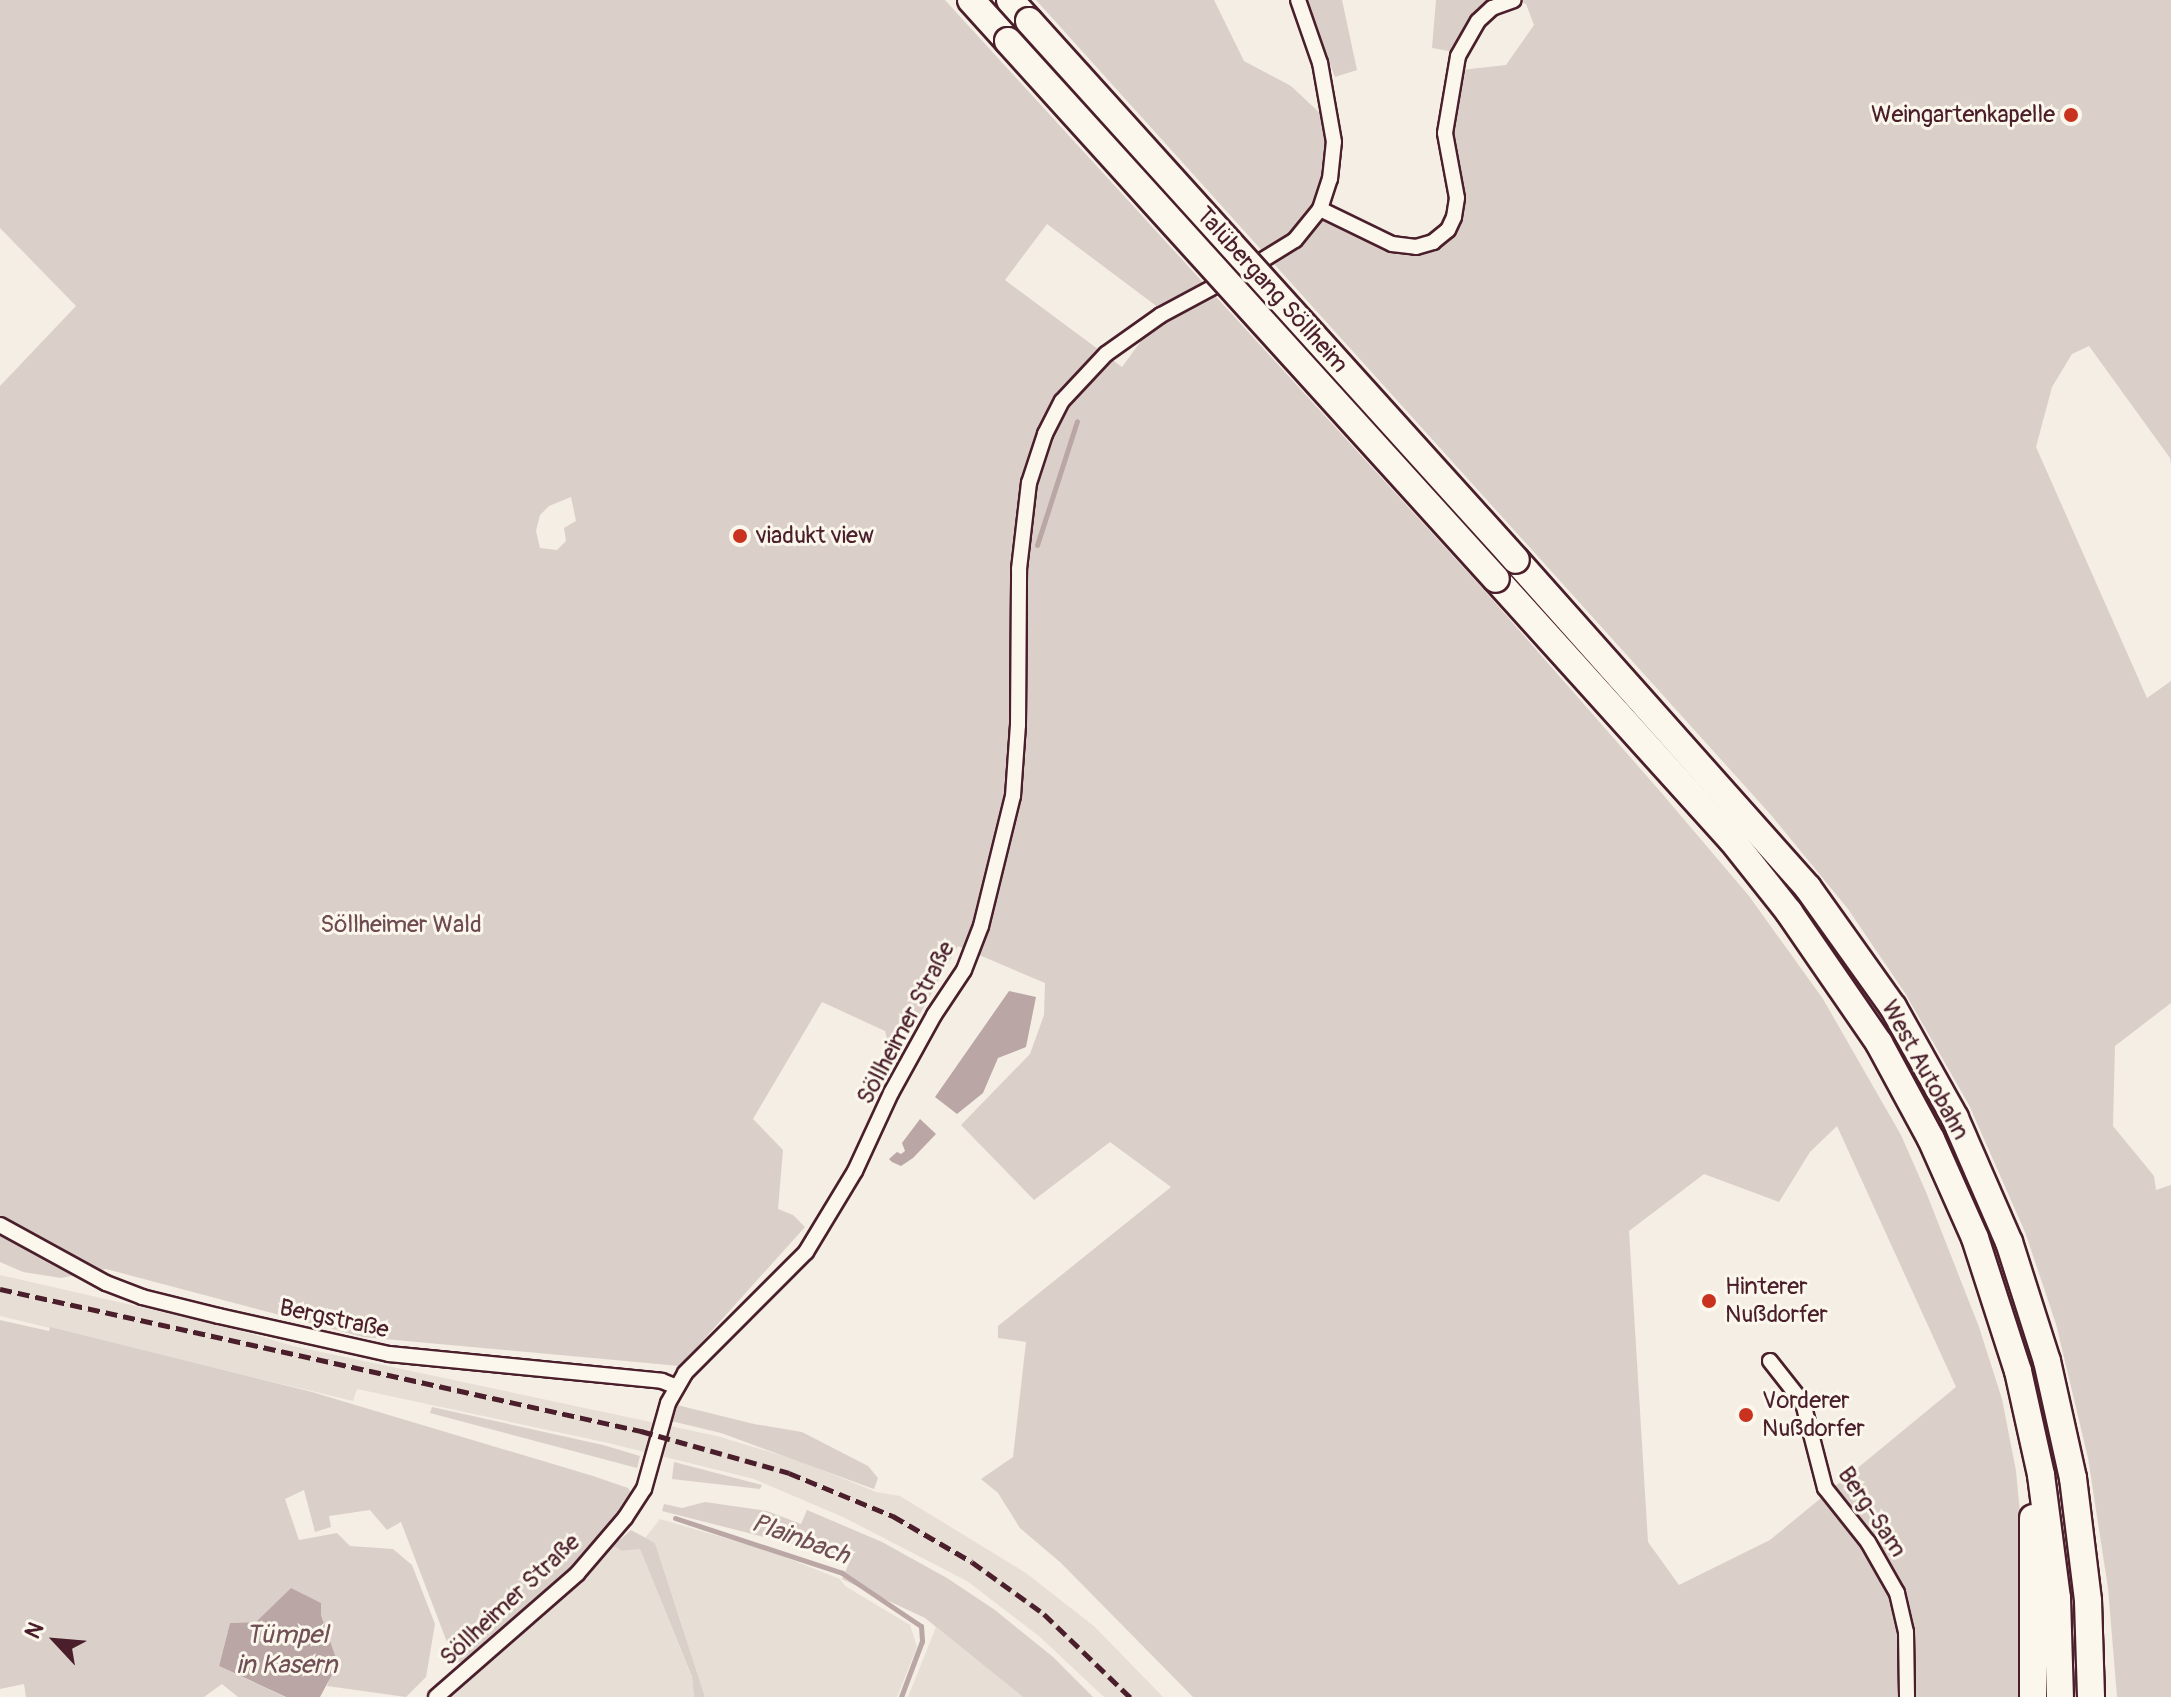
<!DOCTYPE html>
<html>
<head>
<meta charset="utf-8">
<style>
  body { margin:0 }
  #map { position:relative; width:2171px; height:1697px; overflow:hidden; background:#f4eee4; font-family:Pangolin,sans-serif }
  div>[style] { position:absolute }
  .built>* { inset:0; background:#e7dfd6 }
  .green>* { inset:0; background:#dbd0c9 }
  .water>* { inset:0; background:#baa7a5 }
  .stream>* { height:5px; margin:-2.5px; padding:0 2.5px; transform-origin:2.5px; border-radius:2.5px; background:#baa7a5 }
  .roads { filter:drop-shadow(2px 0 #4a1f2b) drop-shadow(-2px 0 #4a1f2b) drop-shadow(0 2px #4a1f2b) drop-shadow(0 -2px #4a1f2b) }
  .street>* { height:14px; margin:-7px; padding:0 7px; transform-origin:7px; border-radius:7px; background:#fbf7ec }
  .highway>* { height:26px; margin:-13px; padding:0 13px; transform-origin:13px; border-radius:13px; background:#fbf7ec }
  .rail>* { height:5px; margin-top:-2.5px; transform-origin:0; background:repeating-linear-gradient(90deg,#4a1f2b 0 12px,transparent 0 18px) }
  .bridges { filter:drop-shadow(2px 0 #4a1f2b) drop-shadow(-2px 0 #4a1f2b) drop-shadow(0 2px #4a1f2b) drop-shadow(0 -2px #4a1f2b) }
  .highway-bridge>* { height:26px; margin:-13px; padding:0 13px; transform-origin:13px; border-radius:13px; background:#fbf7ec }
  .dots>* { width:22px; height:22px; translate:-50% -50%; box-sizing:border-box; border:4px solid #fbf7ec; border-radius:50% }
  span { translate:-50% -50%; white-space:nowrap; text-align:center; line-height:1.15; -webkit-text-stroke:6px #fbf7ec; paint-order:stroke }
  .poi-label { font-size:24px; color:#4a1f2b }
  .right { translate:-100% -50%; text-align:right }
  .left { translate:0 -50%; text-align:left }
  .street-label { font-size:24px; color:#4a1f2b }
  .park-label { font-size:24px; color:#6e4b52 }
  .water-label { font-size:26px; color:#714f56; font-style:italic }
  .north { position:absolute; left:16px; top:1601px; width:80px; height:80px; -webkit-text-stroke:6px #fbf7ec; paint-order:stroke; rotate:296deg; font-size:22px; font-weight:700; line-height:32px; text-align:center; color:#4a1f2b }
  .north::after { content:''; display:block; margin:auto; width:28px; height:36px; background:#4a1f2b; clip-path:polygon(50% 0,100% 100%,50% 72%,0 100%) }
</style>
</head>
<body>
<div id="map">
  <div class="built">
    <i style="clip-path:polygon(0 1275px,228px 1327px,293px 1346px,717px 1436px,800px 1461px,876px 1492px,900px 1496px,1026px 1573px,1095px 1627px,1163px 1697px,1104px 1697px,1040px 1637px,967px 1581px,843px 1517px,754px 1479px,604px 1442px,357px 1389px,353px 1401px,0 1316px)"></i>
    <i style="clip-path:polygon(660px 1519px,770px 1551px,840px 1579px,845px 1586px,910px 1625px,917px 1647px,897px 1697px,705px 1697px,655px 1543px,645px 1538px)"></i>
    <i style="clip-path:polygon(613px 1546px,622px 1551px,640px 1549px,692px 1678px,694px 1697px,450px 1697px)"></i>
    <i style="clip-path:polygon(936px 1627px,1023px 1697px,908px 1697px)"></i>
  </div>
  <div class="green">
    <i style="clip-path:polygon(evenodd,0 0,945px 0,1484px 590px,1659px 790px,1749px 896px,1823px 999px,1901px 1135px,1926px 1192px,1979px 1327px,2002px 1399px,2016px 1471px,2025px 1566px,2021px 1697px,1193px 1697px,1061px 1563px,1020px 1528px,998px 1493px,981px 1479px,1013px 1457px,1026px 1342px,998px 1338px,998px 1326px,1171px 1187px,1110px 1142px,1034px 1200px,961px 1125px,1030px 1054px,1044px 1015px,1045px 983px,958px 946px,893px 1062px,885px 1031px,822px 1002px,753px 1119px,783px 1150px,778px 1209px,793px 1215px,805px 1227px,680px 1366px,363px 1337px,106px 1269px,61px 1278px,23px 1272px,0 1262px,0 386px,76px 306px,0 228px,0 0,1047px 224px,1163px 311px,1122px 367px,1005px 280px,1047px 224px,0 0,571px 497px,576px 521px,564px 528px,566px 541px,557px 550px,540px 548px,536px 531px,540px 515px,549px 506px,571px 497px,0 0,1837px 1126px,1956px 1387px,1770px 1540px,1679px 1585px,1648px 1542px,1629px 1231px,1704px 1174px,1779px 1202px,1810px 1152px,1837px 1126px)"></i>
    <i style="clip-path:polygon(1036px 0,1214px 0,1244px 61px,1291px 86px,1324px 117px,1324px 157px,1319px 193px,1311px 209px,1389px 248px,1453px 232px,1449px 134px,1461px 70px,1506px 65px,1534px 25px,1526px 4px,1515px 0,2171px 0,2171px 465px,2170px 458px,2089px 346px,2072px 354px,2052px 387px,2036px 447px,2147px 698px,2171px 681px,2171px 1003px,2115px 1046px,2113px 1126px,2154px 1176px,2156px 1190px,2171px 1185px,2171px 1697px,2117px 1697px,2108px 1588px,2088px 1458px,2056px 1324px,2025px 1232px,1969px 1105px,1905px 993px,1848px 909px,1771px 815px)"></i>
    <i style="clip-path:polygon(1305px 0,1342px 0,1357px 70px,1335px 77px)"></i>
    <i style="clip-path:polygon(1436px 0,1502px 0,1454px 52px,1432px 48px)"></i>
    <i style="clip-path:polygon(1703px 781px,1780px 868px,1898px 1036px,1937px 1104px,1985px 1209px,2020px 1310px,2052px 1426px,2071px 1542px,2080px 1697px,2071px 1697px,2063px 1543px,2043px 1425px,1888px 1036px,1832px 950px)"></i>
    <i style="clip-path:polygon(0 1320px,49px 1331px,50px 1327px,312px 1392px,593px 1476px,628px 1488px,632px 1494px,621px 1512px,573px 1567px,467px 1661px,455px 1663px,401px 1522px,387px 1530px,370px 1510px,329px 1516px,331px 1527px,315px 1532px,304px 1490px,285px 1499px,299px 1540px,337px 1533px,350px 1546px,393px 1549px,412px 1565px,435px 1624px,426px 1677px,406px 1697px,327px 1686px,336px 1658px,321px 1615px,321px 1603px,256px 1622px,230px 1623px,219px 1666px,285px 1697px,238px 1697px,222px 1684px,204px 1697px,26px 1697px,24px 1684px,0 1689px)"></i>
    <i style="clip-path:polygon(677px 1405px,754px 1424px,802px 1432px,868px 1466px,878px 1478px,874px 1489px,721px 1433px,671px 1421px)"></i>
    <i style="clip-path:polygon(432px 1407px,603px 1445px,640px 1456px,637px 1468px,430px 1413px)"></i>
    <i style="clip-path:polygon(674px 1462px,762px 1485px,760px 1489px,672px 1479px)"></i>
    <i style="clip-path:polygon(705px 1502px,767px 1511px,801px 1524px,807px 1510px,882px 1542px,947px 1578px,995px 1610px,1053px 1657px,1093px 1697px,1023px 1697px,925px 1618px,842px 1579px,851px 1559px,662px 1511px,664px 1504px,682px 1508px)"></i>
    <i style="clip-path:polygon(631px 1530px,655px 1543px,705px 1697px,694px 1697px,692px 1677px,640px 1549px,622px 1551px,613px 1546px)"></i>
  </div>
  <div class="water">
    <i style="clip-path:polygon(1009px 991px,1036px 997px,1026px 1047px,998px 1058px,983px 1093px,957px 1114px,935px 1097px)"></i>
    <i style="clip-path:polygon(920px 1119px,936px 1134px,913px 1158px,901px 1166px,892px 1162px,889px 1159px,897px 1152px,901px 1154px,905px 1151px,902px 1143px)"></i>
    <i style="clip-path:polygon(291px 1588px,321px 1603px,321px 1615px,336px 1658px,334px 1671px,320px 1697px,286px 1697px,219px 1666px,230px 1623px,256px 1622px)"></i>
  </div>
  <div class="stream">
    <i style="left:1037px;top:545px;width:130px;rotate:-72.1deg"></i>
    <i style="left:675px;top:1518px;width:176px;rotate:18.2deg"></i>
    <i style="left:842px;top:1573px;width:95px;rotate:33.9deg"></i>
    <i style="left:921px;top:1626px;width:15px;rotate:86deg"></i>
    <i style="left:922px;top:1641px;width:60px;rotate:110.6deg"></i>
  </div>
  <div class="roads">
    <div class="street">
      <i style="left:1320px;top:209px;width:80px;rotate:25.9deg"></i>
      <i style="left:1392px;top:244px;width:24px;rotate:7deg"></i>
      <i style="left:1416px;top:247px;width:18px;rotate:-16deg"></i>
      <i style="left:1433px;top:242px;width:19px;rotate:-39deg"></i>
      <i style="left:1448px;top:230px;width:14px;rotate:-65deg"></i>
      <i style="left:1454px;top:217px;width:19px;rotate:-81deg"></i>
      <i style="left:1457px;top:198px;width:66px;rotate:-100.5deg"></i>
      <i style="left:1445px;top:133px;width:78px;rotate:-80.4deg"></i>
      <i style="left:1458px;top:56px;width:40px;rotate:-60.3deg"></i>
      <i style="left:1478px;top:21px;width:19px;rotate:-43deg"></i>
      <i style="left:1492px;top:8px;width:23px;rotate:-20deg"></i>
      <i style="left:1248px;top:269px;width:55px;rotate:-31.7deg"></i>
      <i style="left:1295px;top:240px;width:40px;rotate:-51deg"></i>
      <i style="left:1320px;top:209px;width:32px;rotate:-72deg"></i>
      <i style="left:1330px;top:179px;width:37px;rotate:-84deg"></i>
      <i style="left:1334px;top:142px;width:80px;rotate:-100deg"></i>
      <i style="left:1320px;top:63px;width:67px;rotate:-109.2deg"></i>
      <i style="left:0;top:1225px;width:121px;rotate:28.7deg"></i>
      <i style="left:106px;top:1283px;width:39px;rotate:21deg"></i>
      <i style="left:142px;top:1297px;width:79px;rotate:13.9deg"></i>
      <i style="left:219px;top:1316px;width:174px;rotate:12.6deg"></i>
      <i style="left:389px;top:1354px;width:274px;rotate:5.6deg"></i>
      <i style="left:662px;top:1381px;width:16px;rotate:22deg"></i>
      <i style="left:1770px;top:1361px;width:53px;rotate:51.8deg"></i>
      <i style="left:1803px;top:1403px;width:88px;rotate:75.5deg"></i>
      <i style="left:1825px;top:1488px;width:69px;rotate:51.5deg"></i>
      <i style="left:1868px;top:1542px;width:59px;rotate:60.4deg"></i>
      <i style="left:1897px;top:1593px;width:40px;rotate:77deg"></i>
      <i style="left:1906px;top:1632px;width:65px;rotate:89.1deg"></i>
      <i style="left:436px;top:1697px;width:187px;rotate:-41.1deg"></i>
      <i style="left:577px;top:1574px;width:74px;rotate:-49.4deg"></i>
      <i style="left:625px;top:1518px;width:35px;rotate:-57deg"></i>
      <i style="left:644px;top:1489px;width:89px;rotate:-74.4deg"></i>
      <i style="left:668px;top:1403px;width:34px;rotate:-60deg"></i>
      <i style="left:685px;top:1373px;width:171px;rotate:-45deg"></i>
      <i style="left:806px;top:1252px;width:95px;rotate:-58.8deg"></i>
      <i style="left:855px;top:1171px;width:86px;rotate:-65.2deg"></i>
      <i style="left:891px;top:1093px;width:89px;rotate:-61.1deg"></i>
      <i style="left:934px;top:1015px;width:54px;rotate:-56.3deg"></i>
      <i style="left:964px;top:970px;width:47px;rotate:-68.9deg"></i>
      <i style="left:981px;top:926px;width:134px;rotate:-76.2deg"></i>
      <i style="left:1013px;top:796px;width:71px;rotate:-86deg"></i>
      <i style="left:1018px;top:725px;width:156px;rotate:-89.6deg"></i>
      <i style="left:1019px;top:569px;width:87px;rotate:-83.4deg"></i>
      <i style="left:1029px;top:483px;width:52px;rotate:-71.9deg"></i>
      <i style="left:1045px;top:434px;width:37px;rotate:-63deg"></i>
      <i style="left:1062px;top:401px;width:64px;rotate:-46.9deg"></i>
      <i style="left:1106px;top:354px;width:67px;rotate:-35.3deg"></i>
      <i style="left:1161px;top:315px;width:78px;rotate:-28.2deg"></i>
    </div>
    <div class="highway">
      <i style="left:971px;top:0;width:55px;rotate:47.9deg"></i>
      <i style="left:1010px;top:0;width:28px;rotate:48deg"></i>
      <i style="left:1516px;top:560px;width:439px;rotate:48.3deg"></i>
      <i style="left:1808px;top:888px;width:146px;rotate:54.5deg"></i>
      <i style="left:1893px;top:1007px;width:127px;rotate:60.8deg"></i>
      <i style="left:1955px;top:1118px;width:135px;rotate:66.5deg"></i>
      <i style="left:2009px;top:1242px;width:125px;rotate:72.3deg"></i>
      <i style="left:2047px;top:1361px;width:120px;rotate:77.5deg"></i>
      <i style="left:2073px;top:1478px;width:124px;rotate:83deg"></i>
      <i style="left:2088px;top:1601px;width:96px;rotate:88.2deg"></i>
      <i style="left:1496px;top:579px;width:352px;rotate:47.9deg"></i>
      <i style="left:1732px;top:840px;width:92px;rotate:51.6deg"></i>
      <i style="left:1789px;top:912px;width:159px;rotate:55.5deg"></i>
      <i style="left:1879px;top:1043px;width:109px;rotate:61.6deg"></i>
      <i style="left:1931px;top:1139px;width:108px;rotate:66deg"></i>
      <i style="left:1975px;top:1238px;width:140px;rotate:72.1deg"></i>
      <i style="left:2018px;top:1371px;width:107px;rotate:77.5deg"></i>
      <i style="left:2041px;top:1475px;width:124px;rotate:82.6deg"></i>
      <i style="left:2057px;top:1598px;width:99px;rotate:88.3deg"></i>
      <i style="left:2033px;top:1697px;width:179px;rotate:-90deg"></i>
    </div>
  </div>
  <div class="rail">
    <i style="left:0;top:1289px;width:657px;rotate:12.49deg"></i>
    <i style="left:641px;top:1431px;width:154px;rotate:15.8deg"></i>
    <i style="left:789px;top:1473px;width:113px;rotate:22.5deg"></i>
    <i style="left:893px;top:1516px;width:91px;rotate:30.2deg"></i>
    <i style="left:972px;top:1562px;width:89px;rotate:35.8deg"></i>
    <i style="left:1044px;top:1614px;width:120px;rotate:44deg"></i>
  </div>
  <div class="bridges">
    <div class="highway-bridge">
      <i style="left:1029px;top:21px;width:726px;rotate:47.9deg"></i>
      <i style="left:1008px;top:41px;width:726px;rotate:47.79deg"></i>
    </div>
  </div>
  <div class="dots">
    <i style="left:2071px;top:115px;background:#c8321e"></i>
    <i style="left:740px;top:536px;background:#c8321e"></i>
    <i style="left:1709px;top:1301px;background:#c8321e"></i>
    <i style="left:1746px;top:1415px;background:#c8321e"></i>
  </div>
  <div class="poi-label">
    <span class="right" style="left:2055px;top:115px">Weingartenkapelle</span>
    <span class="left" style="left:756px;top:536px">viadukt view</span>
    <span class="left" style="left:1725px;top:1301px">Hinterer<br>Nußdorfer</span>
    <span class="left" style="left:1762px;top:1415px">Vorderer<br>Nußdorfer</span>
  </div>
  <div class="street-label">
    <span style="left:1272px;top:290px;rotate:48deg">Talübergang Söllheim</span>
    <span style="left:906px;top:1023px;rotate:-62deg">Söllheimer Straße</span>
    <span style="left:1925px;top:1070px;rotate:61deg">West Autobahn</span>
    <span style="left:334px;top:1319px;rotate:12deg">Bergstraße</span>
    <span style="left:1872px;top:1512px;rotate:56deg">Berg-Sam</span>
    <span style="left:510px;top:1600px;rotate:-43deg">Söllheimer Straße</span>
  </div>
  <div class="park-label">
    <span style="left:401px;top:925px">Söllheimer Wald</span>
  </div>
  <div class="water-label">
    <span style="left:800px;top:1540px;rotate:20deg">Plainbach</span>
    <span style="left:287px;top:1651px">Tümpel<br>in Kasern</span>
  </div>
  <div class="north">N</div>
</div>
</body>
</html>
